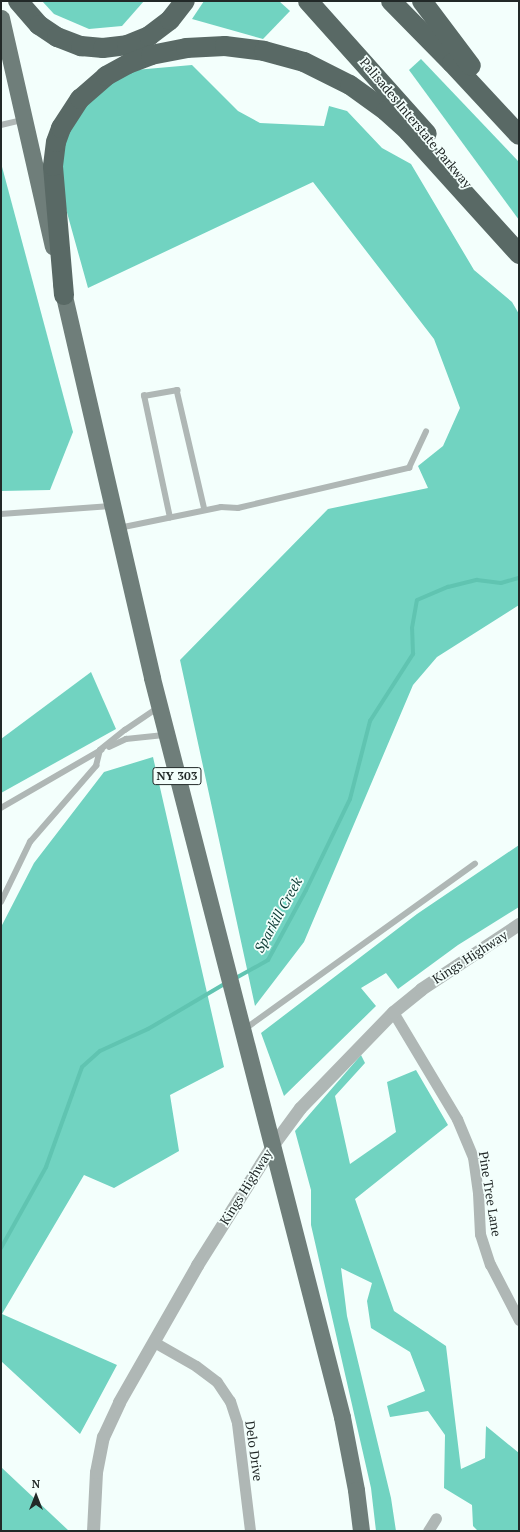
<!DOCTYPE html>
<html>
<head>
<meta charset="utf-8">
<style>
  body { margin:0 }
  #map { position:relative; width:520px; height:1532px; overflow:hidden; background:#f3fffc; font-family:"PT Serif",serif }
  div>[style] { position:absolute }
  .forest>* { inset:0; background:#71d3c1 }
  .stream>* { height:4px; margin:-2px; padding:0 2px; transform-origin:2px; border-radius:2px; background:#60c4b1 }
  .service>* { height:5.5px; margin:-2.75px; padding:0 2.75px; transform-origin:2.75px; border-radius:2.75px; background:#afb7b5 }
  .minor>* { height:11px; margin:-5.5px; padding:0 5.5px; transform-origin:5.5px; border-radius:5.5px; background:#afb7b5 }
  .tertiary>* { height:13px; margin:-6.5px; padding:0 6.5px; transform-origin:6.5px; border-radius:6.5px; background:#afb7b5 }
  .primary>* { height:17px; margin:-8.5px; padding:0 8.5px; transform-origin:8.5px; border-radius:8.5px; background:#6f7e7a }
  .motorway>* { height:20px; margin:-10px; padding:0 10px; transform-origin:10px; border-radius:10px; background:#596965 }
  span { translate:-50% -50%; white-space:nowrap; text-align:center; line-height:1.15; -webkit-text-stroke:3.5px #f3fffc; paint-order:stroke }
  .shield-label span { padding:1px 3px; background:#f3fffc; border:1px solid; border-radius:3px; -webkit-text-stroke-width:0 }
  .shield-label { font-size:12px; color:#222928; font-weight:700 }
  .street-label { font-size:13px; color:#222928 }
  .water-label { font-size:14px; color:#0c3b34; font-style:italic }
  .frame { position:absolute; inset:0; border:2px solid #222928; pointer-events:none }
  .north { position:absolute; left:16px; top:1476px; width:40px; height:40px; -webkit-text-stroke:3px #f3fffc; paint-order:stroke; rotate:0deg; font-size:11px; font-weight:700; line-height:16px; text-align:center; color:#222928 }
  .north::after { content:''; display:block; margin:auto; width:14px; height:18px; background:#222928; clip-path:polygon(50% 0,100% 100%,50% 72%,0 100%) }
</style>
</head>
<body>
<div id="map">
  <div class="forest">
    <i style="clip-path:polygon(42px 1px,144px 1px,122px 26px,89px 29px,54px 14px)"></i>
    <i style="clip-path:polygon(204px 1px,279px 1px,290px 11px,263px 39px,192px 19px)"></i>
    <i style="clip-path:polygon(421px 59px,519px 162px,519px 220px,409px 70px)"></i>
    <i style="clip-path:polygon(192px 65px,238px 111px,260px 123px,324px 126px,329px 106px,347px 111px,382px 148px,411px 164px,474px 270px,512px 302px,519px 314px,519px 605px,437px 657px,413px 685px,304px 942px,255px 1006px,180px 660px,328px 509px,428px 488px,418px 466px,443px 446px,460px 408px,434px 339px,313px 182px,88px 288px,66px 209px,59px 175px,63px 144px,82px 107px,103px 85px,135px 70px)"></i>
    <i style="clip-path:polygon(1px 163px,73px 432px,50px 490px,1px 491px)"></i>
    <i style="clip-path:polygon(91px 672px,116px 729px,1px 793px,1px 739px)"></i>
    <i style="clip-path:polygon(153px 757px,224px 1067px,170px 1095px,179px 1151px,114px 1188px,84px 1175px,2px 1314px,117px 1365px,80px 1434px,1px 1361px,1px 927px,34px 863px,104px 772px)"></i>
    <i style="clip-path:polygon(519px 845px,519px 907px,458px 945px,398px 989px,386px 973px,361px 988px,376px 1006px,284px 1096px,261px 1033px,417px 914px)"></i>
    <i style="clip-path:polygon(361px 1055px,365px 1063px,335px 1096px,350px 1164px,396px 1132px,387px 1082px,416px 1070px,448px 1125px,355px 1199px,394px 1311px,446px 1346px,461px 1469px,485px 1458px,486px 1426px,519px 1453px,519px 1531px,478px 1531px,473px 1526px,472px 1505px,444px 1488px,445px 1435px,428px 1411px,390px 1417px,387px 1406px,425px 1391px,410px 1352px,371px 1328px,367px 1301px,372px 1283px,341px 1268px,347px 1316px,391px 1498px,396px 1531px,376px 1531px,371px 1488px,311px 1225px,311px 1190px,295px 1131px)"></i>
    <i style="clip-path:polygon(1px 1467px,69px 1531px,1px 1531px)"></i>
  </div>
  <div class="stream">
    <i style="left:234px;top:979px;width:39px;rotate:-29deg"></i>
    <i style="left:268px;top:960px;width:80px;rotate:-61.5deg"></i>
    <i style="left:306px;top:890px;width:101px;rotate:-64.2deg"></i>
    <i style="left:350px;top:799px;width:81px;rotate:-75.6deg"></i>
    <i style="left:370px;top:721px;width:80px;rotate:-57.3deg"></i>
    <i style="left:413px;top:654px;width:26px;rotate:-92deg"></i>
    <i style="left:412px;top:628px;width:28px;rotate:-80deg"></i>
    <i style="left:417px;top:600px;width:34px;rotate:-23deg"></i>
    <i style="left:448px;top:587px;width:30px;rotate:-14deg"></i>
    <i style="left:477px;top:580px;width:24px;rotate:7deg"></i>
    <i style="left:501px;top:583px;width:19px;rotate:-16deg"></i>
    <i style="left:1px;top:1248px;width:93px;rotate:-60.9deg"></i>
    <i style="left:46px;top:1167px;width:106px;rotate:-70.2deg"></i>
    <i style="left:82px;top:1067px;width:24px;rotate:-42deg"></i>
    <i style="left:100px;top:1051px;width:53px;rotate:-24.6deg"></i>
    <i style="left:148px;top:1029px;width:91px;rotate:-30.5deg"></i>
  </div>
  <div class="service">
    <i style="left:1px;top:125px;width:22px;rotate:-13deg"></i>
    <i style="left:1px;top:514px;width:110px;rotate:-4.2deg"></i>
    <i style="left:170px;top:518px;width:125px;rotate:-102deg"></i>
    <i style="left:144px;top:396px;width:34px;rotate:-10deg"></i>
    <i style="left:177px;top:390px;width:123px;rotate:76.9deg"></i>
    <i style="left:119px;top:528px;width:104px;rotate:-11.6deg"></i>
    <i style="left:221px;top:507px;width:17px;rotate:3deg"></i>
    <i style="left:238px;top:508px;width:176px;rotate:-13.2deg"></i>
    <i style="left:409px;top:468px;width:40px;rotate:-65deg"></i>
    <i style="left:109px;top:747px;width:19px;rotate:-25deg"></i>
    <i style="left:126px;top:739px;width:38px;rotate:-6deg"></i>
    <i style="left:1px;top:808px;width:116px;rotate:-30.1deg"></i>
    <i style="left:1px;top:902px;width:67px;rotate:-64.2deg"></i>
    <i style="left:30px;top:842px;width:101px;rotate:-49deg"></i>
    <i style="left:96px;top:766px;width:16px;rotate:-76deg"></i>
    <i style="left:100px;top:750px;width:32px;rotate:-39deg"></i>
    <i style="left:125px;top:730px;width:40px;rotate:-34deg"></i>
    <i style="left:245px;top:1029px;width:283px;rotate:-35.7deg"></i>
  </div>
  <div class="minor">
    <i style="left:393px;top:1012px;width:125px;rotate:59.1deg"></i>
    <i style="left:457px;top:1119px;width:41px;rotate:67.2deg"></i>
    <i style="left:473px;top:1157px;width:36px;rotate:82deg"></i>
    <i style="left:478px;top:1193px;width:41px;rotate:87.2deg"></i>
    <i style="left:480px;top:1234px;width:32px;rotate:72deg"></i>
    <i style="left:490px;top:1264px;width:63px;rotate:62.6deg"></i>
    <i style="left:154px;top:1342px;width:48px;rotate:29.7deg"></i>
    <i style="left:196px;top:1366px;width:26px;rotate:37deg"></i>
    <i style="left:217px;top:1382px;width:23px;rotate:56deg"></i>
    <i style="left:230px;top:1401px;width:23px;rotate:72deg"></i>
    <i style="left:237px;top:1423px;width:109px;rotate:83.1deg"></i>
    <i style="left:428px;top:1531px;width:15px;rotate:-58deg"></i>
  </div>
  <div class="tertiary">
    <i style="left:93px;top:1531px;width:59px;rotate:-87.1deg"></i>
    <i style="left:96px;top:1472px;width:36px;rotate:-79deg"></i>
    <i style="left:103px;top:1437px;width:38px;rotate:-65deg"></i>
    <i style="left:119px;top:1402px;width:158px;rotate:-60.3deg"></i>
    <i style="left:197px;top:1265px;width:141px;rotate:-57.8deg"></i>
    <i style="left:272px;top:1146px;width:47px;rotate:-53.6deg"></i>
    <i style="left:300px;top:1108px;width:134px;rotate:-45.9deg"></i>
    <i style="left:393px;top:1012px;width:36px;rotate:-39deg"></i>
    <i style="left:421px;top:989px;width:118px;rotate:-33.6deg"></i>
  </div>
  <div class="primary">
    <i style="left:1px;top:18px;width:234px;rotate:77.2deg"></i>
    <i style="left:61px;top:283px;width:405px;rotate:77deg"></i>
    <i style="left:152px;top:678px;width:763px;rotate:75.58deg"></i>
    <i style="left:342px;top:1417px;width:74px;rotate:79.1deg"></i>
    <i style="left:356px;top:1490px;width:41px;rotate:83deg"></i>
  </div>
  <div class="motorway">
    <i style="left:18px;top:1px;width:32px;rotate:49deg"></i>
    <i style="left:39px;top:25px;width:22px;rotate:34deg"></i>
    <i style="left:57px;top:37px;width:26px;rotate:21deg"></i>
    <i style="left:81px;top:46px;width:22px;rotate:5deg"></i>
    <i style="left:103px;top:48px;width:24px;rotate:-7deg"></i>
    <i style="left:127px;top:45px;width:24px;rotate:-22deg"></i>
    <i style="left:149px;top:36px;width:26px;rotate:-37deg"></i>
    <i style="left:170px;top:20px;width:24px;rotate:-52deg"></i>
    <i style="left:308px;top:1px;width:178px;rotate:48.2deg"></i>
    <i style="left:391px;top:1px;width:87px;rotate:45.5deg"></i>
    <i style="left:452px;top:63px;width:98px;rotate:47.1deg"></i>
    <i style="left:422px;top:1px;width:81px;rotate:53deg"></i>
    <i style="left:64px;top:295px;width:129px;rotate:-94.9deg"></i>
    <i style="left:53px;top:166px;width:24px;rotate:-83deg"></i>
    <i style="left:56px;top:142px;width:15px;rotate:-70deg"></i>
    <i style="left:61px;top:128px;width:35px;rotate:-57deg"></i>
    <i style="left:80px;top:99px;width:35px;rotate:-41deg"></i>
    <i style="left:106px;top:76px;width:25px;rotate:-29deg"></i>
    <i style="left:128px;top:64px;width:25px;rotate:-21deg"></i>
    <i style="left:151px;top:55px;width:36px;rotate:-11deg"></i>
    <i style="left:186px;top:48px;width:39px;rotate:-3deg"></i>
    <i style="left:225px;top:46px;width:39px;rotate:7deg"></i>
    <i style="left:264px;top:51px;width:41px;rotate:15.4deg"></i>
    <i style="left:304px;top:62px;width:51px;rotate:26.6deg"></i>
    <i style="left:350px;top:85px;width:44px;rotate:35.8deg"></i>
    <i style="left:386px;top:111px;width:30px;rotate:42deg"></i>
    <i style="left:408px;top:131px;width:166px;rotate:47.9deg"></i>
  </div>
  <div class="shield-label">
    <span style="left:177px;top:776px">NY 303</span>
  </div>
  <div class="street-label">
    <span style="left:416px;top:123px;rotate:50deg">Palisades Interstate Parkway</span>
    <span style="left:470px;top:957px;rotate:-33deg">Kings Highway</span>
    <span style="left:246px;top:1187px;rotate:-58deg">Kings Highway</span>
    <span style="left:490px;top:1194px;rotate:81deg">Pine Tree Lane</span>
    <span style="left:254px;top:1451px;rotate:82deg">Delo Drive</span>
  </div>
  <div class="water-label">
    <span style="left:278px;top:915px;rotate:-61deg">Sparkill Creek</span>
  </div>
  <div class="frame"></div>
  <div class="north">N</div>
</div>
</body>
</html>
